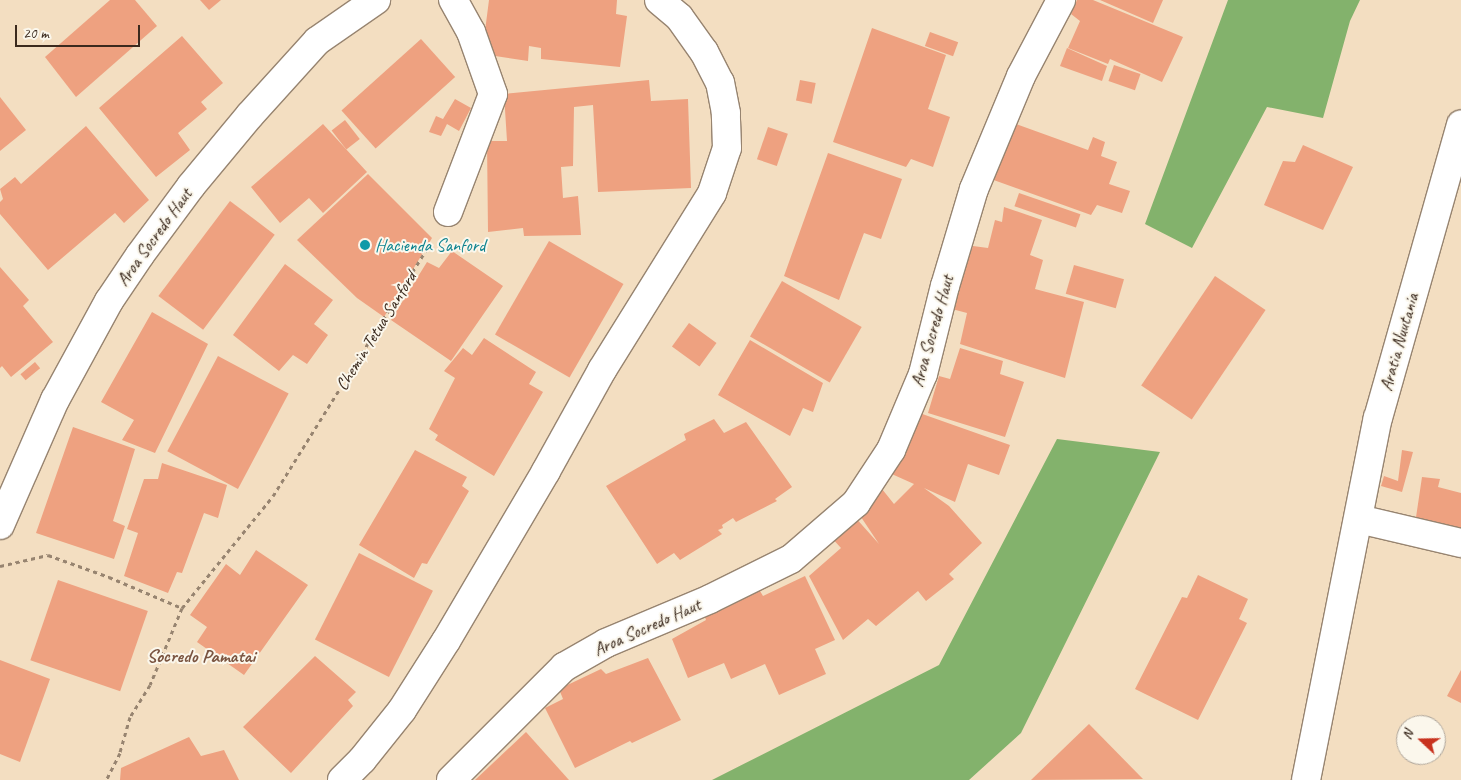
<!DOCTYPE html>
<html>
<head>
<meta charset="utf-8">
<style>
  body { margin:0 }
  #map { position:relative; width:1461px; height:780px; overflow:hidden; background:#f3dec1; font-family:Caveat,sans-serif }
  div>[style] { position:absolute }
  .forest>* { inset:0; background:#83b26c }
  .building>* { inset:0; background:#eea180; transform-origin:0 0 }
  .path>* { height:3px; margin-top:-1.5px; transform-origin:0; background:repeating-linear-gradient(90deg,#978470 0 4px,transparent 0 8px) }
  .roads { filter:drop-shadow(1px 0 #978470) drop-shadow(-1px 0 #978470) drop-shadow(0 1px #978470) drop-shadow(0 -1px #978470) }
  .street>* { height:28px; margin:-14px; padding:0 14px; transform-origin:14px; border-radius:14px; background:#fff }
  .secondary>* { height:28px; margin:-14px; padding:0 14px; transform-origin:14px; border-radius:14px; background:#fff }
  .dots>* { width:14px; height:14px; translate:-50% -50%; box-sizing:border-box; border:2px solid #fbf7ec; border-radius:50% }
  span { translate:-50% -50%; white-space:nowrap; text-align:center; line-height:1.15; -webkit-text-stroke:4px #fbf7ec; paint-order:stroke }
  .street-label { font-size:18px; color:#3b2a1e }
  .culture-label { font-size:18px; color:#0d838f }
  .left { translate:0 -50%; text-align:left }
  .neighbourhood-label { font-size:19px; color:#7a5440; font-weight:700 }
  .north { position:absolute; left:1396px; top:715px; width:50px; height:50px; box-sizing:border-box; background:#fbf7ec; border:1px solid #aea59a; border-radius:50%; rotate:291deg; font-size:14px; font-weight:700; line-height:20px; text-align:center; color:#3b2a1e }
  .north::after { content:''; display:block; margin:auto; width:18px; height:22px; background:#c8321e; clip-path:polygon(50% 0,100% 100%,50% 72%,0 100%) }
  .scale { position:absolute; left:15px; top:25px; width:125px; height:22px; box-sizing:border-box; border:2px solid #3b2a1e; border-top:0; padding-left:6px; font-size:15px; line-height:18px; white-space:nowrap; color:#3b2a1e; -webkit-text-stroke:4px #fbf7ec; paint-order:stroke }
</style>
</head>
<body>
<div id="map">
  <div class="forest">
    <i style="clip-path:polygon(1228px 0,1360px 0,1350px 21px,1323px 118px,1267px 107px,1192px 248px,1145px 224px)"></i>
    <i style="clip-path:polygon(1057px 439px,1160px 452px,1021px 733px,969px 780px,712px 780px,939px 665px)"></i>
  </div>
  <div class="building">
    <i style="clip-path:polygon(110px 0,135px 0,157px 26px,76px 97px,45px 57px)"></i>
    <i style="clip-path:polygon(200px 0,221px 0,209px 10px)"></i>
    <i style="clip-path:polygon(489px 0,617px 0,616px 14px,627px 16px,620px 67px,541px 59px,541px 48px,529px 46px,528px 61px,482px 54px)"></i>
    <i style="clip-path:polygon(1077px 0,1093px 0,1183px 37px,1162px 82px,1110px 59px,1108px 64px,1068px 48px,1080px 21px,1071px 14px)"></i>
    <i style="clip-path:polygon(1100px 0,1163px 0,1153px 23px)"></i>
    <i style="clip-path:polygon(872px 28px,946px 55px,928px 109px,950px 117px,933px 167px,911px 159px,906px 167px,833px 142px)"></i>
    <i style="left:930px;top:32px;width:30px;height:15px;rotate:20deg"></i>
    <i style="clip-path:polygon(182px 36px,223px 83px,201px 102px,207px 109px,178px 133px,190px 150px,156px 177px,99px 108px)"></i>
    <i style="left:421px;top:39px;width:51px;height:107px;rotate:48deg"></i>
    <i style="clip-path:polygon(1067px 48px,1107px 66px,1102px 81px,1060px 66px)"></i>
    <i style="left:1114px;top:65px;width:28px;height:17px;rotate:19deg"></i>
    <i style="clip-path:polygon(649px 80px,651px 101px,688px 99px,691px 188px,598px 192px,593px 105px,574px 107px,573px 166px,561px 167px,563px 198px,578px 196px,581px 235px,524px 236px,523px 228px,488px 232px,487px 141px,507px 141px,504px 94px)"></i>
    <i style="left:800px;top:80px;width:16px;height:21px;rotate:11deg"></i>
    <i style="clip-path:polygon(0 97px,26px 130px,0 151px)"></i>
    <i style="clip-path:polygon(455px 99px,471px 108px,459px 131px,447px 124px,441px 136px,429px 132px,436px 116px,443px 119px)"></i>
    <i style="left:345px;top:120px;width:24px;height:17px;rotate:52deg"></i>
    <i style="clip-path:polygon(1008px 121px,1088px 150px,1093px 137px,1105px 142px,1101px 156px,1117px 162px,1109px 184px,1130px 191px,1122px 213px,1097px 205px,1091px 215px,988px 178px)"></i>
    <i style="clip-path:polygon(323px 124px,367px 172px,323px 213px,309px 198px,280px 223px,251px 187px)"></i>
    <i style="clip-path:polygon(86px 126px,149px 200px,124px 223px,115px 213px,48px 270px,0 214px,0 202px,3px 199px,0 189px,15px 177px,21px 184px)"></i>
    <i style="left:768px;top:127px;width:21px;height:34px;rotate:19deg"></i>
    <i style="clip-path:polygon(1303px 145px,1353px 167px,1323px 230px,1264px 205px,1283px 161px,1295px 162px)"></i>
    <i style="clip-path:polygon(828px 153px,902px 179px,881px 239px,864px 233px,839px 300px,784px 276px)"></i>
    <i style="clip-path:polygon(368px 174px,432px 238px,384px 317px,357px 298px,297px 240px)"></i>
    <i style="left:1019px;top:193px;width:65px;height:14px;rotate:19deg"></i>
    <i style="left:230px;top:201px;width:56px;height:119px;rotate:37deg"></i>
    <i style="clip-path:polygon(1004px 207px,1042px 220px,1030px 255px,1043px 260px,1035px 289px,1084px 302px,1065px 378px,960px 344px,967px 313px,952px 309px,963px 272px,973px 246px,988px 248px,995px 220px,1002px 222px)"></i>
    <i style="left:549px;top:241px;width:86px;height:108px;rotate:30deg"></i>
    <i style="clip-path:polygon(452px 251px,503px 286px,451px 361px,391px 320px,427px 262px,439px 268px)"></i>
    <i style="clip-path:polygon(285px 264px,333px 300px,314px 324px,328px 335px,307px 364px,293px 355px,279px 371px,233px 335px)"></i>
    <i style="left:1074px;top:265px;width:52px;height:30px;rotate:16deg"></i>
    <i style="clip-path:polygon(0 267px,29px 300px,23px 306px,53px 342px,11px 377px,2px 366px,0 368px)"></i>
    <i style="left:1215px;top:276px;width:61px;height:132px;rotate:34deg"></i>
    <i style="left:782px;top:281px;width:92px;height:64px;rotate:30deg"></i>
    <i style="clip-path:polygon(152px 312px,208px 344px,155px 453px,122px 440px,134px 420px,101px 402px)"></i>
    <i style="left:689px;top:323px;width:34px;height:29px;rotate:36deg"></i>
    <i style="clip-path:polygon(484px 338px,536px 372px,529px 384px,543px 392px,494px 476px,435px 440px,438px 435px,429px 429px,455px 378px,444px 371px,463px 348px,472px 355px)"></i>
    <i style="clip-path:polygon(750px 340px,823px 383px,813px 412px,803px 408px,790px 436px,718px 395px)"></i>
    <i style="clip-path:polygon(960px 348px,1003px 361px,1000px 374px,1024px 382px,1005px 437px,928px 413px,939px 376px,950px 379px)"></i>
    <i style="left:218px;top:356px;width:80px;height:108px;rotate:28deg"></i>
    <i style="left:35px;top:362px;width:8px;height:19px;rotate:50deg"></i>
    <i style="clip-path:polygon(911px 410px,1010px 445px,999px 475px,968px 464px,955px 502px,924px 488px,949px 506px,982px 543px,949px 574px,954px 579px,926px 601px,918px 591px,876px 626px,868px 619px,843px 640px,809px 576px,841px 548px,830px 536px,854px 516px,879px 544px,857px 511px,882px 489px,894px 504px,914px 484px,885px 471px)"></i>
    <i style="clip-path:polygon(714px 419px,724px 433px,746px 422px,792px 487px,775px 499px,777px 501px,736px 522px,733px 518px,722px 525px,723px 528px,718px 530px,722px 534px,680px 560px,674px 553px,657px 564px,606px 486px,686px 440px,684px 434px)"></i>
    <i style="clip-path:polygon(73px 427px,135px 449px,113px 521px,125px 526px,114px 559px,36px 533px)"></i>
    <i style="clip-path:polygon(415px 450px,467px 477px,462px 486px,469px 491px,427px 564px,422px 563px,414px 578px,359px 545px)"></i>
    <i style="clip-path:polygon(1402px 450px,1413px 452px,1402px 492px,1381px 486px,1384px 476px,1398px 481px)"></i>
    <i style="clip-path:polygon(162px 463px,227px 485px,218px 518px,204px 513px,182px 573px,177px 572px,168px 593px,124px 576px,138px 533px,127px 529px,144px 479px,158px 479px)"></i>
    <i style="clip-path:polygon(1422px 477px,1440px 479px,1438px 487px,1461px 493px,1461px 532px,1415px 524px)"></i>
    <i style="clip-path:polygon(256px 550px,308px 585px,244px 675px,197px 642px,207px 627px,190px 615px,226px 564px,240px 575px)"></i>
    <i style="left:359px;top:553px;width:83px;height:97px;rotate:27deg"></i>
    <i style="clip-path:polygon(1198px 575px,1248px 599px,1239px 619px,1247px 623px,1198px 720px,1135px 689px,1182px 597px,1187px 598px)"></i>
    <i style="clip-path:polygon(805px 576px,835px 640px,815px 649px,826px 674px,779px 695px,765px 664px,731px 679px,724px 663px,688px 678px,672px 639px,706px 620px,702px 608px,757px 586px,763px 596px)"></i>
    <i style="left:58px;top:580px;width:95px;height:85px;rotate:19deg"></i>
    <i style="clip-path:polygon(315px 656px,356px 692px,348px 700px,353px 706px,291px 773px,243px 727px)"></i>
    <i style="clip-path:polygon(648px 658px,681px 720px,632px 743px,630px 741px,575px 768px,545px 708px,563px 699px,559px 689px,601px 669px,606px 674px)"></i>
    <i style="clip-path:polygon(0 660px,50px 679px,20px 762px,0 754px)"></i>
    <i style="clip-path:polygon(1461px 670px,1461px 703px,1447px 696px)"></i>
    <i style="clip-path:polygon(1089px 724px,1143px 779px,1031px 780px)"></i>
    <i style="clip-path:polygon(526px 732px,569px 780px,475px 780px)"></i>
    <i style="clip-path:polygon(189px 737px,201px 756px,224px 750px,239px 780px,120px 780px,121px 768px)"></i>
  </div>
  <div class="path">
    <i style="left:0;top:566px;width:49px;rotate:-12.9deg"></i>
    <i style="left:48px;top:555px;width:65px;rotate:19.8deg"></i>
    <i style="left:109px;top:577px;width:79px;rotate:23deg"></i>
    <i style="left:182px;top:608px;width:83px;rotate:112.6deg"></i>
    <i style="left:150px;top:685px;width:38px;rotate:122deg"></i>
    <i style="left:130px;top:717px;width:37px;rotate:106deg"></i>
    <i style="left:120px;top:753px;width:30px;rotate:117deg"></i>
    <i style="left:182px;top:608px;width:144px;rotate:-50.9deg"></i>
    <i style="left:273px;top:496px;width:297px;rotate:-58.1deg"></i>
  </div>
  <div class="roads">
    <div class="street">
      <i style="left:448px;top:212px;width:126px;rotate:-69.1deg"></i>
      <i style="left:493px;top:94px;width:66px;rotate:-109.5deg"></i>
      <i style="left:471px;top:32px;width:37px;rotate:-119deg"></i>
      <i style="left:1359px;top:519px;width:105px;rotate:13.2deg"></i>
      <i style="left:0;top:525px;width:137px;rotate:-66.3deg"></i>
      <i style="left:55px;top:400px;width:113px;rotate:-61.4deg"></i>
      <i style="left:109px;top:301px;width:55px;rotate:-56deg"></i>
      <i style="left:140px;top:255px;width:86px;rotate:-53.5deg"></i>
      <i style="left:191px;top:186px;width:92px;rotate:-50.3deg"></i>
      <i style="left:250px;top:115px;width:100px;rotate:-47.8deg"></i>
      <i style="left:317px;top:41px;width:72px;rotate:-34.8deg"></i>
      <i style="left:342px;top:780px;width:28px;rotate:-45deg"></i>
      <i style="left:362px;top:760px;width:64px;rotate:-51.3deg"></i>
      <i style="left:402px;top:710px;width:82px;rotate:-57.5deg"></i>
      <i style="left:446px;top:641px;width:197px;rotate:-59.5deg"></i>
      <i style="left:546px;top:471px;width:115px;rotate:-61deg"></i>
      <i style="left:602px;top:370px;width:208px;rotate:-58.1deg"></i>
      <i style="left:712px;top:193px;width:47px;rotate:-71.6deg"></i>
      <i style="left:727px;top:148px;width:35px;rotate:-92deg"></i>
      <i style="left:726px;top:113px;width:31px;rotate:-101deg"></i>
      <i style="left:720px;top:83px;width:35px;rotate:-117deg"></i>
      <i style="left:704px;top:52px;width:43px;rotate:-125.5deg"></i>
      <i style="left:679px;top:17px;width:26px;rotate:-140deg"></i>
      <i style="left:451px;top:780px;width:160px;rotate:-45deg"></i>
      <i style="left:564px;top:667px;width:48px;rotate:-29.7deg"></i>
      <i style="left:606px;top:643px;width:113px;rotate:-22.9deg"></i>
      <i style="left:710px;top:599px;width:90px;rotate:-26.3deg"></i>
      <i style="left:791px;top:559px;width:86px;rotate:-40.7deg"></i>
      <i style="left:856px;top:503px;width:64px;rotate:-56.6deg"></i>
      <i style="left:891px;top:450px;width:82px;rotate:-67.2deg"></i>
      <i style="left:923px;top:374px;width:91px;rotate:-76deg"></i>
      <i style="left:945px;top:286px;width:101px;rotate:-73.4deg"></i>
      <i style="left:974px;top:189px;width:122px;rotate:-67.4deg"></i>
      <i style="left:1021px;top:76px;width:86px;rotate:-62.2deg"></i>
    </div>
    <div class="secondary">
      <i style="left:1306px;top:780px;width:369px;rotate:-78.8deg"></i>
      <i style="left:1378px;top:418px;width:305px;rotate:-74.2deg"></i>
    </div>
  </div>
  <div class="dots">
    <i style="left:365px;top:245px;background:#0f9aa8"></i>
  </div>
  <div class="street-label">
    <span style="left:154px;top:237px;rotate:-54deg">Aroa Socredo Haut</span>
    <span style="left:376px;top:331px;rotate:-58deg">Chemin Tetua Sanford</span>
    <span style="left:932px;top:331px;rotate:-74deg">Aroa Socredo Haut</span>
    <span style="left:1399px;top:342px;rotate:-74deg">Aratia Nuutania</span>
    <span style="left:647px;top:627px;rotate:-24deg">Aroa Socredo Haut</span>
  </div>
  <div class="culture-label">
    <span class="left" style="left:375px;top:245px">Hacienda Sanford</span>
  </div>
  <div class="neighbourhood-label">
    <span style="left:201px;top:657px">Socredo Pamatai</span>
  </div>
  <div class="north">N</div>
  <div class="scale">20 m</div>
</div>
</body>
</html>
